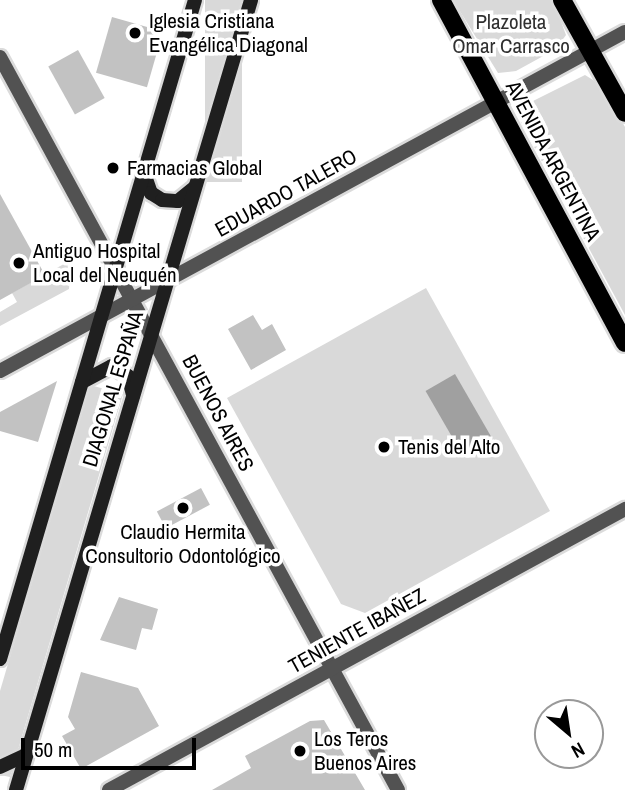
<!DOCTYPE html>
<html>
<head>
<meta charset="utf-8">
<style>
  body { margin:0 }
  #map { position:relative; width:625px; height:790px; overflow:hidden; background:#fff; font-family:"Archivo Narrow",sans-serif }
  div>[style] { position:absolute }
  .green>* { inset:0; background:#d9d9d9; transform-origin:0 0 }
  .water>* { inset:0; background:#a0a0a0; transform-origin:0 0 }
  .building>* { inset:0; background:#c2c2c2; transform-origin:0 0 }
  .roads { filter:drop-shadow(2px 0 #dbdbdb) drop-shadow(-2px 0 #dbdbdb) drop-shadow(0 2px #dbdbdb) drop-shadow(0 -2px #dbdbdb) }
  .minor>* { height:14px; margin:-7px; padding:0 7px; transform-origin:7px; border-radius:7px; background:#525252 }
  .secondary>* { height:14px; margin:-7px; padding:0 7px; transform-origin:7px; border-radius:7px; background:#1f1f1f }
  .primary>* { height:18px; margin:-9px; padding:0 9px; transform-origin:9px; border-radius:9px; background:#000 }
  .dots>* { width:19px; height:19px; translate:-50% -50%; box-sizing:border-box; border:4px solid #fff; border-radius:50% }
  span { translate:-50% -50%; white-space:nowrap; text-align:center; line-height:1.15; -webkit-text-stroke:7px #fff; paint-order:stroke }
  .poi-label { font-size:21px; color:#000 }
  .left { translate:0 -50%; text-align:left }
  .park-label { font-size:21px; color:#303030 }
  .street-label { font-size:21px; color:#000 }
  .north { position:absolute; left:534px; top:699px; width:70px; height:70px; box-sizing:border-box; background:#fff; border:2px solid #999; border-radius:50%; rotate:151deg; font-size:19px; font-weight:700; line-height:28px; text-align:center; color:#000 }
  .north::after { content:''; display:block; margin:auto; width:24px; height:32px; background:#000; clip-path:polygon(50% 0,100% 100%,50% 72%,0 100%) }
  .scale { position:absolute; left:21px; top:738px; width:175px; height:32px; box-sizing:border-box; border:4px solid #000; border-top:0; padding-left:9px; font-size:21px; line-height:24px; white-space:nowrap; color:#000; -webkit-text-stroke:5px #fff; paint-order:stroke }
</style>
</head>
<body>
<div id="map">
  <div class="green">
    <i style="left:205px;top:0;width:37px;height:182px"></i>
    <i style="clip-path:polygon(453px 0,553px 0,566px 35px,556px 49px,516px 71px,498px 73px)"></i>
    <i style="clip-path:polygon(585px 75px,601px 85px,625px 127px,625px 315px,520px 121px,529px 103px)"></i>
    <i style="clip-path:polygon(71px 260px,69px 289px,0 326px,0 312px,17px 302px,12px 293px)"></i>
    <i style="clip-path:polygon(426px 288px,550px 511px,365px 613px,341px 604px,227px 398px)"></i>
    <i style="clip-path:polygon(90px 385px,123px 394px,10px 777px,0 775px,0 691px)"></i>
  </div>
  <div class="water">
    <i style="left:455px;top:374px;width:77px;height:34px;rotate:60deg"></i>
  </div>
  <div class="building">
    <i style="left:112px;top:17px;width:53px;height:58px;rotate:16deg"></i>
    <i style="left:78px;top:50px;width:55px;height:34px;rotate:61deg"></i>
    <i style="clip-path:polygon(0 194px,45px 275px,0 300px)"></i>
    <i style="clip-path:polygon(253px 315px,262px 330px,272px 324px,286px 350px,251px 370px,228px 329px)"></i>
    <i style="clip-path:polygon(57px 381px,38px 442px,0 431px,0 412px)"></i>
    <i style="left:201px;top:488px;width:19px;height:50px;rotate:62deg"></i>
    <i style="clip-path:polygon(119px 597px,158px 609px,152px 630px,142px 628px,136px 650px,100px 640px)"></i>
    <i style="clip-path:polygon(81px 672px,138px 688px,159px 726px,81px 769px,62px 736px,75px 729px,68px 717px)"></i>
    <i style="clip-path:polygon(324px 720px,365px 790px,212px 790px,251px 768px,245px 756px,310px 721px)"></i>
  </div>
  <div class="roads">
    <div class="minor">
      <i style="left:0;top:57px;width:834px;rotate:61.5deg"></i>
      <i style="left:0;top:371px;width:711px;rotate:-28.48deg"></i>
      <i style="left:109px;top:790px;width:588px;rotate:-28.57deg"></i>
    </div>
    <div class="secondary">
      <i style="left:144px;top:173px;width:21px;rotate:71deg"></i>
      <i style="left:151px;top:193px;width:13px;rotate:32deg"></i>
      <i style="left:162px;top:200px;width:16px;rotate:4deg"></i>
      <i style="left:178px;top:201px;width:21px;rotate:-39deg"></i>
      <i style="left:82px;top:382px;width:34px;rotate:-28deg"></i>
      <i style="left:112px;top:366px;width:19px;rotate:32deg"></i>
      <i style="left:128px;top:376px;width:20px;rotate:75deg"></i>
      <i style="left:0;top:659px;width:687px;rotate:-73.52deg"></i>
      <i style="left:0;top:767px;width:29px;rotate:-25deg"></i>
      <i style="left:16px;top:790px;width:824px;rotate:-73.43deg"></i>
    </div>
    <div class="primary">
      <i style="left:441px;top:0;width:389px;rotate:61.8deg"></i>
      <i style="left:562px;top:0;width:129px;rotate:60.9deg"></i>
    </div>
  </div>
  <div class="dots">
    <i style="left:135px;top:33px;background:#000"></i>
    <i style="left:113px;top:168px;background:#000"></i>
    <i style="left:19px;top:263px;background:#000"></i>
    <i style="left:384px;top:447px;background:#000"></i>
    <i style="left:183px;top:508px;background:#000"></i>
    <i style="left:300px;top:751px;background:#000"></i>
  </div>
  <div class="poi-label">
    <span class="left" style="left:149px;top:33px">Iglesia Cristiana<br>Evangélica Diagonal</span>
    <span class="left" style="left:127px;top:168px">Farmacias Global</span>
    <span class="left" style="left:33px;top:263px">Antiguo Hospital<br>Local del Neuquén</span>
    <span class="left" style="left:398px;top:447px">Tenis del Alto</span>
    <span style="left:183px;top:544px">Claudio Hermita<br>Consultorio Odontológico</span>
    <span class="left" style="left:314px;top:751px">Los Teros<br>Buenos Aires</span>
  </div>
  <div class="park-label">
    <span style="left:511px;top:34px">Plazoleta<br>Omar Carrasco</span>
  </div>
  <div class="street-label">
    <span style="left:553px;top:161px;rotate:62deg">AVENIDA ARGENTINA</span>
    <span style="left:286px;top:193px;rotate:-29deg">EDUARDO TALERO</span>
    <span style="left:113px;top:389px;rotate:-73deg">DIAGONAL ESPAÑA</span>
    <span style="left:218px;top:413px;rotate:62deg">BUENOS AIRES</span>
    <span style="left:357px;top:631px;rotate:-29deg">TENIENTE IBAÑEZ</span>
  </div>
  <div class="north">N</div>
  <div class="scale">50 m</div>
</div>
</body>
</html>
